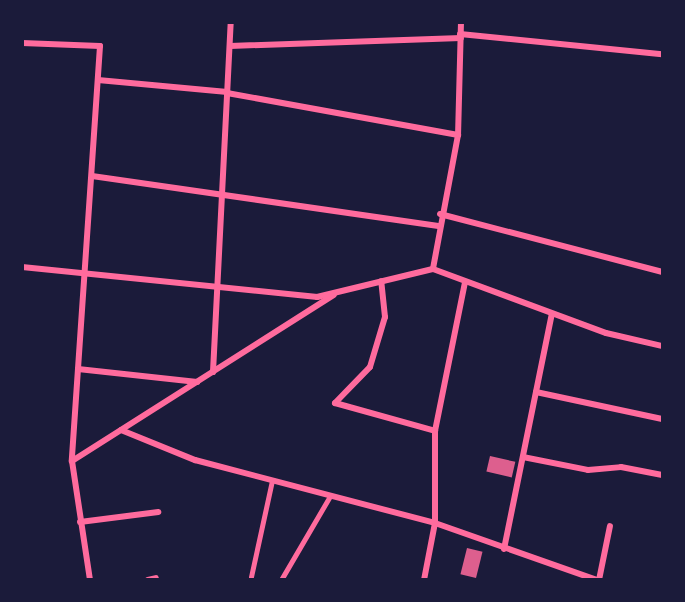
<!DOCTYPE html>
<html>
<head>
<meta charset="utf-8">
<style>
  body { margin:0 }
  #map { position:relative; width:685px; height:602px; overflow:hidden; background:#1b1b3a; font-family:Arial,sans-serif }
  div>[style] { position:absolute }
  .building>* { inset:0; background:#dd5f8e; transform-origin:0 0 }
  .service>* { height:4.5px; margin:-2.25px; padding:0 2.25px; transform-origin:2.25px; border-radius:2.25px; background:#ff6b9d }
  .minor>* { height:6px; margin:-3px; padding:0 3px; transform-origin:3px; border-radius:3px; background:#ff6b9d }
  span { translate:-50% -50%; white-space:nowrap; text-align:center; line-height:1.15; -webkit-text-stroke:4.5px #1b1b3a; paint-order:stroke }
  .frame { position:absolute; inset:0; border:24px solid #1b1b3a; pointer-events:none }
</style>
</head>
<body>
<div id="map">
  <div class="building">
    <i style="left:490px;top:456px;width:26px;height:16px;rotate:13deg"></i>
    <i style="left:467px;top:548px;width:16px;height:27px;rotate:14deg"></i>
  </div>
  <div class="service">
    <i style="left:251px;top:577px;width:98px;rotate:-77.7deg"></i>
    <i style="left:281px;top:580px;width:97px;rotate:-59.7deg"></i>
  </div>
  <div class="minor">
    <i style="left:461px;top:22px;width:113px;rotate:91.5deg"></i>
    <i style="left:458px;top:135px;width:136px;rotate:100.6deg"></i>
    <i style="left:433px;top:269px;width:184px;rotate:20.3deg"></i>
    <i style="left:606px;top:333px;width:57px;rotate:13.1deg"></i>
    <i style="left:460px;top:34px;width:203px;rotate:5.7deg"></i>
    <i style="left:22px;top:43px;width:78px;rotate:2.2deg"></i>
    <i style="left:100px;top:46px;width:416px;rotate:93.9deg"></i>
    <i style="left:72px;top:461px;width:120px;rotate:81.4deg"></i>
    <i style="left:230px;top:46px;width:231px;rotate:-2deg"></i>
    <i style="left:98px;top:80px;width:130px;rotate:5.3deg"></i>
    <i style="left:227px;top:93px;width:235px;rotate:10.3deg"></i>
    <i style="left:92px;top:176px;width:350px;rotate:8.2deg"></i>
    <i style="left:440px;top:214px;width:229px;rotate:14.6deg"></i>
    <i style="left:22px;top:267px;width:297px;rotate:5.8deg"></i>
    <i style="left:317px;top:297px;width:119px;rotate:-13.6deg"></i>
    <i style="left:78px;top:369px;width:120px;rotate:6.2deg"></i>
    <i style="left:213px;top:372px;width:350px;rotate:-87.1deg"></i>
    <i style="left:536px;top:392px;width:129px;rotate:12.1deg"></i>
    <i style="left:335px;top:403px;width:50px;rotate:-45.8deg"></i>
    <i style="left:370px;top:367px;width:52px;rotate:-73.3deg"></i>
    <i style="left:385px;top:317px;width:36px;rotate:-96deg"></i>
    <i style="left:335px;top:403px;width:104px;rotate:15.6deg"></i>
    <i style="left:121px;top:430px;width:80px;rotate:22.1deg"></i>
    <i style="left:195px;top:460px;width:248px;rotate:14.7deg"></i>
    <i style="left:435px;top:523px;width:172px;rotate:19.4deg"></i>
    <i style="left:523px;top:457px;width:66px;rotate:11.3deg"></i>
    <i style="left:588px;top:470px;width:33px;rotate:-5deg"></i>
    <i style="left:621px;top:467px;width:42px;rotate:11deg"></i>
    <i style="left:72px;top:461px;width:310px;rotate:-32.4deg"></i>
    <i style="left:80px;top:522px;width:79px;rotate:-7.3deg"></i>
    <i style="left:504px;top:549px;width:240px;rotate:-78.5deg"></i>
    <i style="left:148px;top:580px;width:8px;rotate:-14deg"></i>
    <i style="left:424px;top:580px;width:58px;rotate:-79.1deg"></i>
    <i style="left:435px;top:523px;width:92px;rotate:-90deg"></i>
    <i style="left:435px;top:431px;width:152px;rotate:-78.6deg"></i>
    <i style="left:599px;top:580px;width:55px;rotate:-78.5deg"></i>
  </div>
  <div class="frame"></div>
</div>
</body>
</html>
